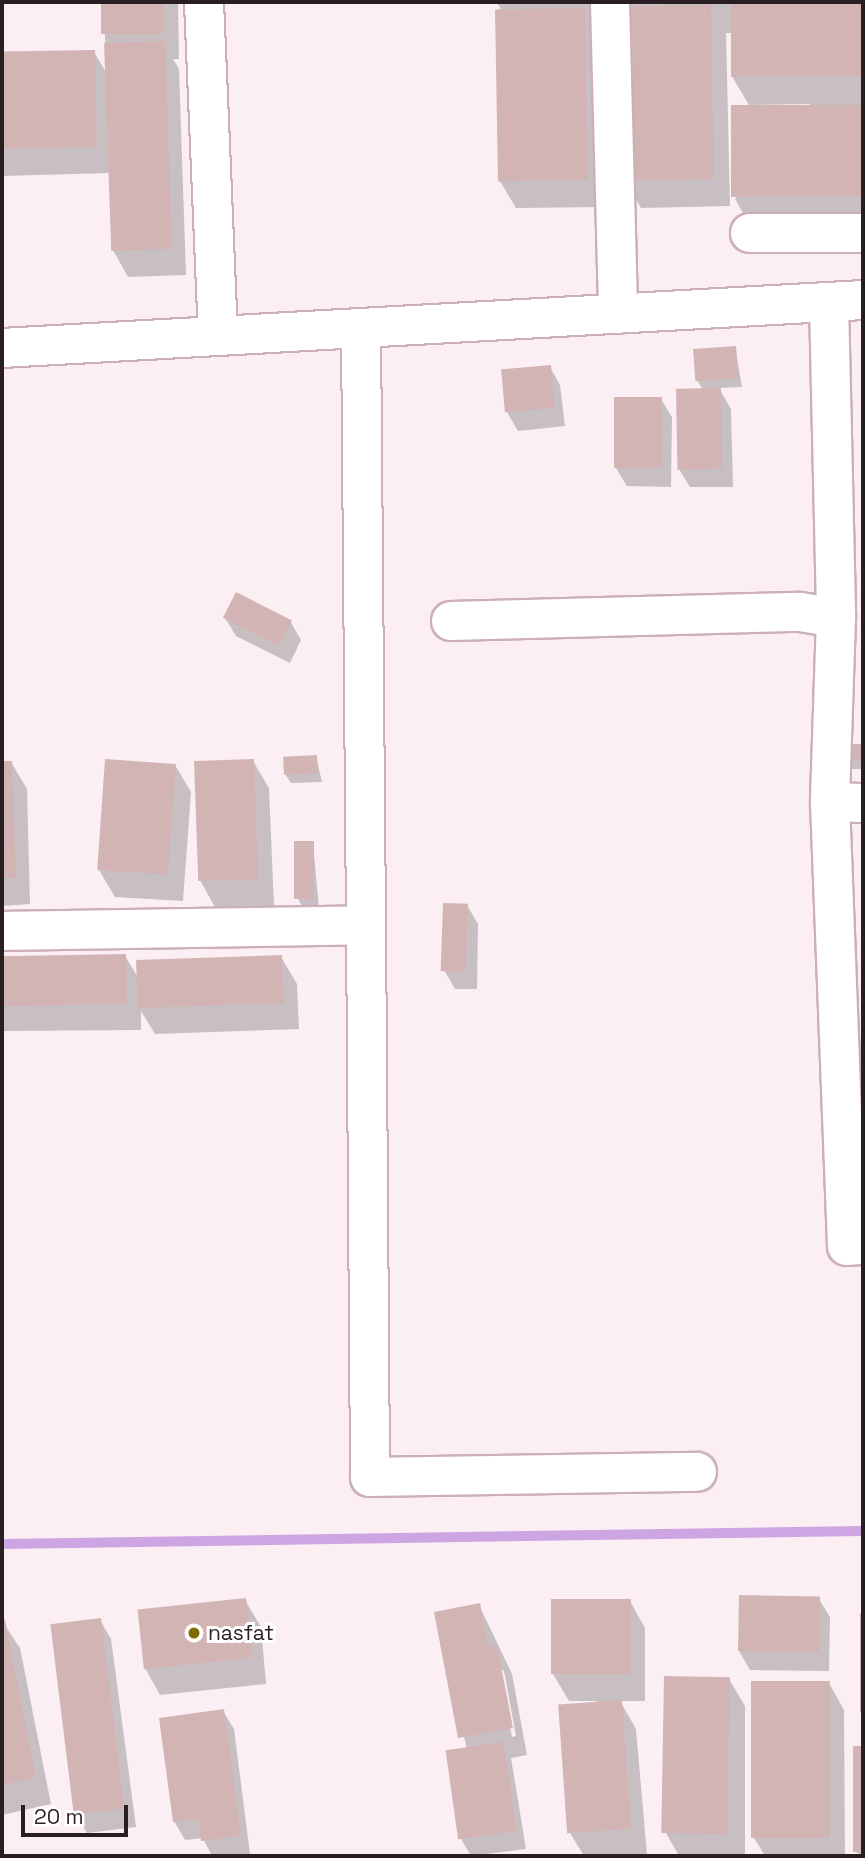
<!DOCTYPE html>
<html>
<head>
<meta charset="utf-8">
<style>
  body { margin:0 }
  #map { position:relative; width:865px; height:1858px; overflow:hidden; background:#fbeff3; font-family:"Space Grotesk",sans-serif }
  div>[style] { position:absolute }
  .shadow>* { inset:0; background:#0003 }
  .stream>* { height:10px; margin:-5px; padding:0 5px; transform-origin:5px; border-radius:5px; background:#cda5e3 }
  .building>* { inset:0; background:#d3b4b5; transform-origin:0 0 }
  .roads { filter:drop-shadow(2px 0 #ccafb9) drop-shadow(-2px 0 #ccafb9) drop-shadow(0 2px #ccafb9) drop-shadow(0 -2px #ccafb9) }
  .minor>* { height:38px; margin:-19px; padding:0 19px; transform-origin:19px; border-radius:19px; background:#fff }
  .dots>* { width:19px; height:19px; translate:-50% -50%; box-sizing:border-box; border:4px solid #fff; border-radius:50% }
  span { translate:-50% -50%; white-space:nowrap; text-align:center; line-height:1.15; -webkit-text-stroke:6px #fff; paint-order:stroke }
  .poi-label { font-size:21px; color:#291f22 }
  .left { translate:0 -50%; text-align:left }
  .frame { position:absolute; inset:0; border:4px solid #291f22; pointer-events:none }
  .scale { position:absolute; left:21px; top:1805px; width:107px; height:32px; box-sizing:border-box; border:4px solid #291f22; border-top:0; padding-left:9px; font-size:21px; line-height:24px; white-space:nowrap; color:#291f22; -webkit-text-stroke:5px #fff; paint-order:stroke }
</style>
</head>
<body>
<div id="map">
  <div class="shadow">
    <i style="clip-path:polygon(103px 2px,178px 2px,179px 59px,173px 59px,179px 69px,186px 275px,128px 277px,113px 250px,110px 173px,2px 176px,2px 54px,94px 52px,107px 74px)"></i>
    <i style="clip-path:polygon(497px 2px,602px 2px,603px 207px,516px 208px,500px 181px,502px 12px)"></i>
    <i style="clip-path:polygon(626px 2px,863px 6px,863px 231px,754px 233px,735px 199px,810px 104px,749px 105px,733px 78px,733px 33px,726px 33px,730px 206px,641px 208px,626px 181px)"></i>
    <i style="clip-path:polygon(735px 347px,742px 387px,719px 388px,731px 409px,733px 487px,690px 487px,679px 469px,703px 390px,697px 380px)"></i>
    <i style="clip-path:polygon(550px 367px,560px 385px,565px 426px,518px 431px,507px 412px)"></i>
    <i style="clip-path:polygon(661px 399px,672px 417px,671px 487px,627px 486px,616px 468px)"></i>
    <i style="clip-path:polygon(225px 618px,290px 621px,301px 640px,290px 663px,236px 636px)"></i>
    <i style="clip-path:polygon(863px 746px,863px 769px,842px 769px,837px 747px)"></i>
    <i style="clip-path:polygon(316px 756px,322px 782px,291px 783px,285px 774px)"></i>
    <i style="clip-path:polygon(253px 761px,269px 788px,274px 906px,216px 909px,201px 882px)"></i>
    <i style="clip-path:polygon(11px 762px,27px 789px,30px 904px,2px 906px,2px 763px)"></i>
    <i style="clip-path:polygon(175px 765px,191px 792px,183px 901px,115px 897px,99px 870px)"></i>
    <i style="clip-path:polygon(313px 843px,319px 908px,303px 908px,298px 899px)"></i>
    <i style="clip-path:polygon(467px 905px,478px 924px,477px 989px,455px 989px,444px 970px)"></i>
    <i style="clip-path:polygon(125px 956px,139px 979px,281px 957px,297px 984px,299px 1029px,155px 1034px,141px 1011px,141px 1030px,2px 1031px,2px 957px)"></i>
    <i style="clip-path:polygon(741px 1597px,819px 1599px,830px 1617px,829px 1671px,750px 1670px,739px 1651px)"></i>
    <i style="clip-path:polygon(245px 1600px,261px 1627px,266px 1684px,160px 1695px,145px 1668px)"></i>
    <i style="clip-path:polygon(630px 1601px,645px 1628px,645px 1701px,620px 1701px,636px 1729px,647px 1855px,584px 1856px,570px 1833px,597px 1701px,569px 1701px,553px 1674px)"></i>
    <i style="clip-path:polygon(evenodd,479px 1605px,512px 1674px,527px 1755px,511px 1758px,526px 1849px,471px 1856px,461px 1839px,467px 1750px,436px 1613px,479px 1605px,499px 1667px,504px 1671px,516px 1736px,512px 1737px,499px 1667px)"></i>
    <i style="clip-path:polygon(861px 1615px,863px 1615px,863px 1714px,862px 1712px)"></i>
    <i style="clip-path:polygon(100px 1620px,111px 1639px,136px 1827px,87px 1833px,76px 1815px)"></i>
    <i style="clip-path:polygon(2px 1621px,20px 1648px,51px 1804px,2px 1815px)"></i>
    <i style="clip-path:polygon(729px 1679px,745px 1706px,745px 1856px,679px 1856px,666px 1833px)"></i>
    <i style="clip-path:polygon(829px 1683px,844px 1710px,845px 1856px,765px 1856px,754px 1838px)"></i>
    <i style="clip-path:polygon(223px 1711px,234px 1729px,250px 1854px,212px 1856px,203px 1838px,185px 1840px,174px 1821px)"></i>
    <i style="clip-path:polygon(855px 1748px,863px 1748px,863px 1856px,854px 1851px)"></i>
  </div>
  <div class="stream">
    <i style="left:2px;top:1544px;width:861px;rotate:-0.87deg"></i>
  </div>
  <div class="building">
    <i style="left:101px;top:2px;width:63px;height:32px"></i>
    <i style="left:863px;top:4px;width:73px;height:132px;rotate:90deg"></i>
    <i style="left:711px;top:5px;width:174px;height:91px;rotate:89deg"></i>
    <i style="left:585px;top:8px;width:172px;height:90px;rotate:89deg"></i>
    <i style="left:165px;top:41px;width:208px;height:61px;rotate:88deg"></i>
    <i style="left:95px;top:50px;width:97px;height:93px;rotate:89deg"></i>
    <i style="left:863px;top:105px;width:92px;height:132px;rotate:90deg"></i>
    <i style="left:736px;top:346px;width:32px;height:43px;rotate:86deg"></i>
    <i style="left:551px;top:365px;width:43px;height:50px;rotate:85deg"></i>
    <i style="left:721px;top:388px;width:81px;height:45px;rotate:89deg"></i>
    <i style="left:614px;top:397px;width:48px;height:71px"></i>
    <i style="left:236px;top:592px;width:63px;height:29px;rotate:27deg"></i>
    <i style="left:863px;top:744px;width:16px;height:28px;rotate:90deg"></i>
    <i style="left:317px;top:755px;width:18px;height:34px;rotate:87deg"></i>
    <i style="left:105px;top:759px;width:71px;height:111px;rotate:4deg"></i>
    <i style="left:254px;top:759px;width:120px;height:60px;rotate:88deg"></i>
    <i style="clip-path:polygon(2px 761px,12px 761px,16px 878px,2px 878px)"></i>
    <i style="left:294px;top:841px;width:20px;height:58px"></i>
    <i style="left:443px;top:903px;width:25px;height:68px;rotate:2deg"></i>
    <i style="left:126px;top:954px;width:50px;height:124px;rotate:89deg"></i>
    <i style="left:282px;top:955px;width:48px;height:146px;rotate:88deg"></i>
    <i style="left:739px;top:1595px;width:81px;height:56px;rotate:1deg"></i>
    <i style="left:246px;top:1598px;width:60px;height:109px;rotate:84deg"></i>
    <i style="left:631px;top:1599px;width:75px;height:80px;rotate:90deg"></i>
    <i style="clip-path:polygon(480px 1603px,488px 1647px,497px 1645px,513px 1728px,458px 1738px,434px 1612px)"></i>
    <i style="left:860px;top:1613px;width:3px;height:99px"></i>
    <i style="left:101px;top:1618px;width:192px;height:51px;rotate:83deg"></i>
    <i style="clip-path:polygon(5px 1619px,36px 1778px,2px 1785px,2px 1620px)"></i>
    <i style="left:664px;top:1676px;width:66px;height:157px;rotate:1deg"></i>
    <i style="left:751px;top:1681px;width:79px;height:157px"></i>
    <i style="left:622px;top:1700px;width:129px;height:64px;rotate:86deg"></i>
    <i style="clip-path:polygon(224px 1709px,241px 1836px,201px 1841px,198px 1819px,173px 1822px,159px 1718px)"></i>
    <i style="left:504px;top:1742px;width:90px;height:59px;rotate:82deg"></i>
    <i style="left:853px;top:1746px;width:10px;height:106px"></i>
  </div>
  <div class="roads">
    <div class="minor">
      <i style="left:204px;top:2px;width:334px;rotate:87.6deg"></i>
      <i style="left:610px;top:2px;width:312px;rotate:88.5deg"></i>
      <i style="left:750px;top:233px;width:113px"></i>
      <i style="left:829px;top:302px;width:316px;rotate:88.7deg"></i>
      <i style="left:836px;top:618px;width:184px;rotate:91.9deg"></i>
      <i style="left:830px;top:802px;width:444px;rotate:87.8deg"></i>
      <i style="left:847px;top:1246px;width:16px;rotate:-4deg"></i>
      <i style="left:2px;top:348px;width:862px;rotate:-3.19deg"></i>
      <i style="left:451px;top:621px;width:349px;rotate:-1.5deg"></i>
      <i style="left:800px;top:612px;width:36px;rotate:9deg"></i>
      <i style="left:830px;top:802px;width:33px;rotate:2deg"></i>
      <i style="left:366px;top:925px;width:552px;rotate:89.58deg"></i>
      <i style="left:370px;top:1477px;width:327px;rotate:-0.9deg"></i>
      <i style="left:2px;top:931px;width:364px;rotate:-0.9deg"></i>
      <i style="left:366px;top:925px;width:595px;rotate:-90.48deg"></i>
    </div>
  </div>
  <div class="dots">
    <i style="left:194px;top:1633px;background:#7d6b03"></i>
  </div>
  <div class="poi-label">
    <span class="left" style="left:208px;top:1633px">nasfat</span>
  </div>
  <div class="frame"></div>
  <div class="scale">20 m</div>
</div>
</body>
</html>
